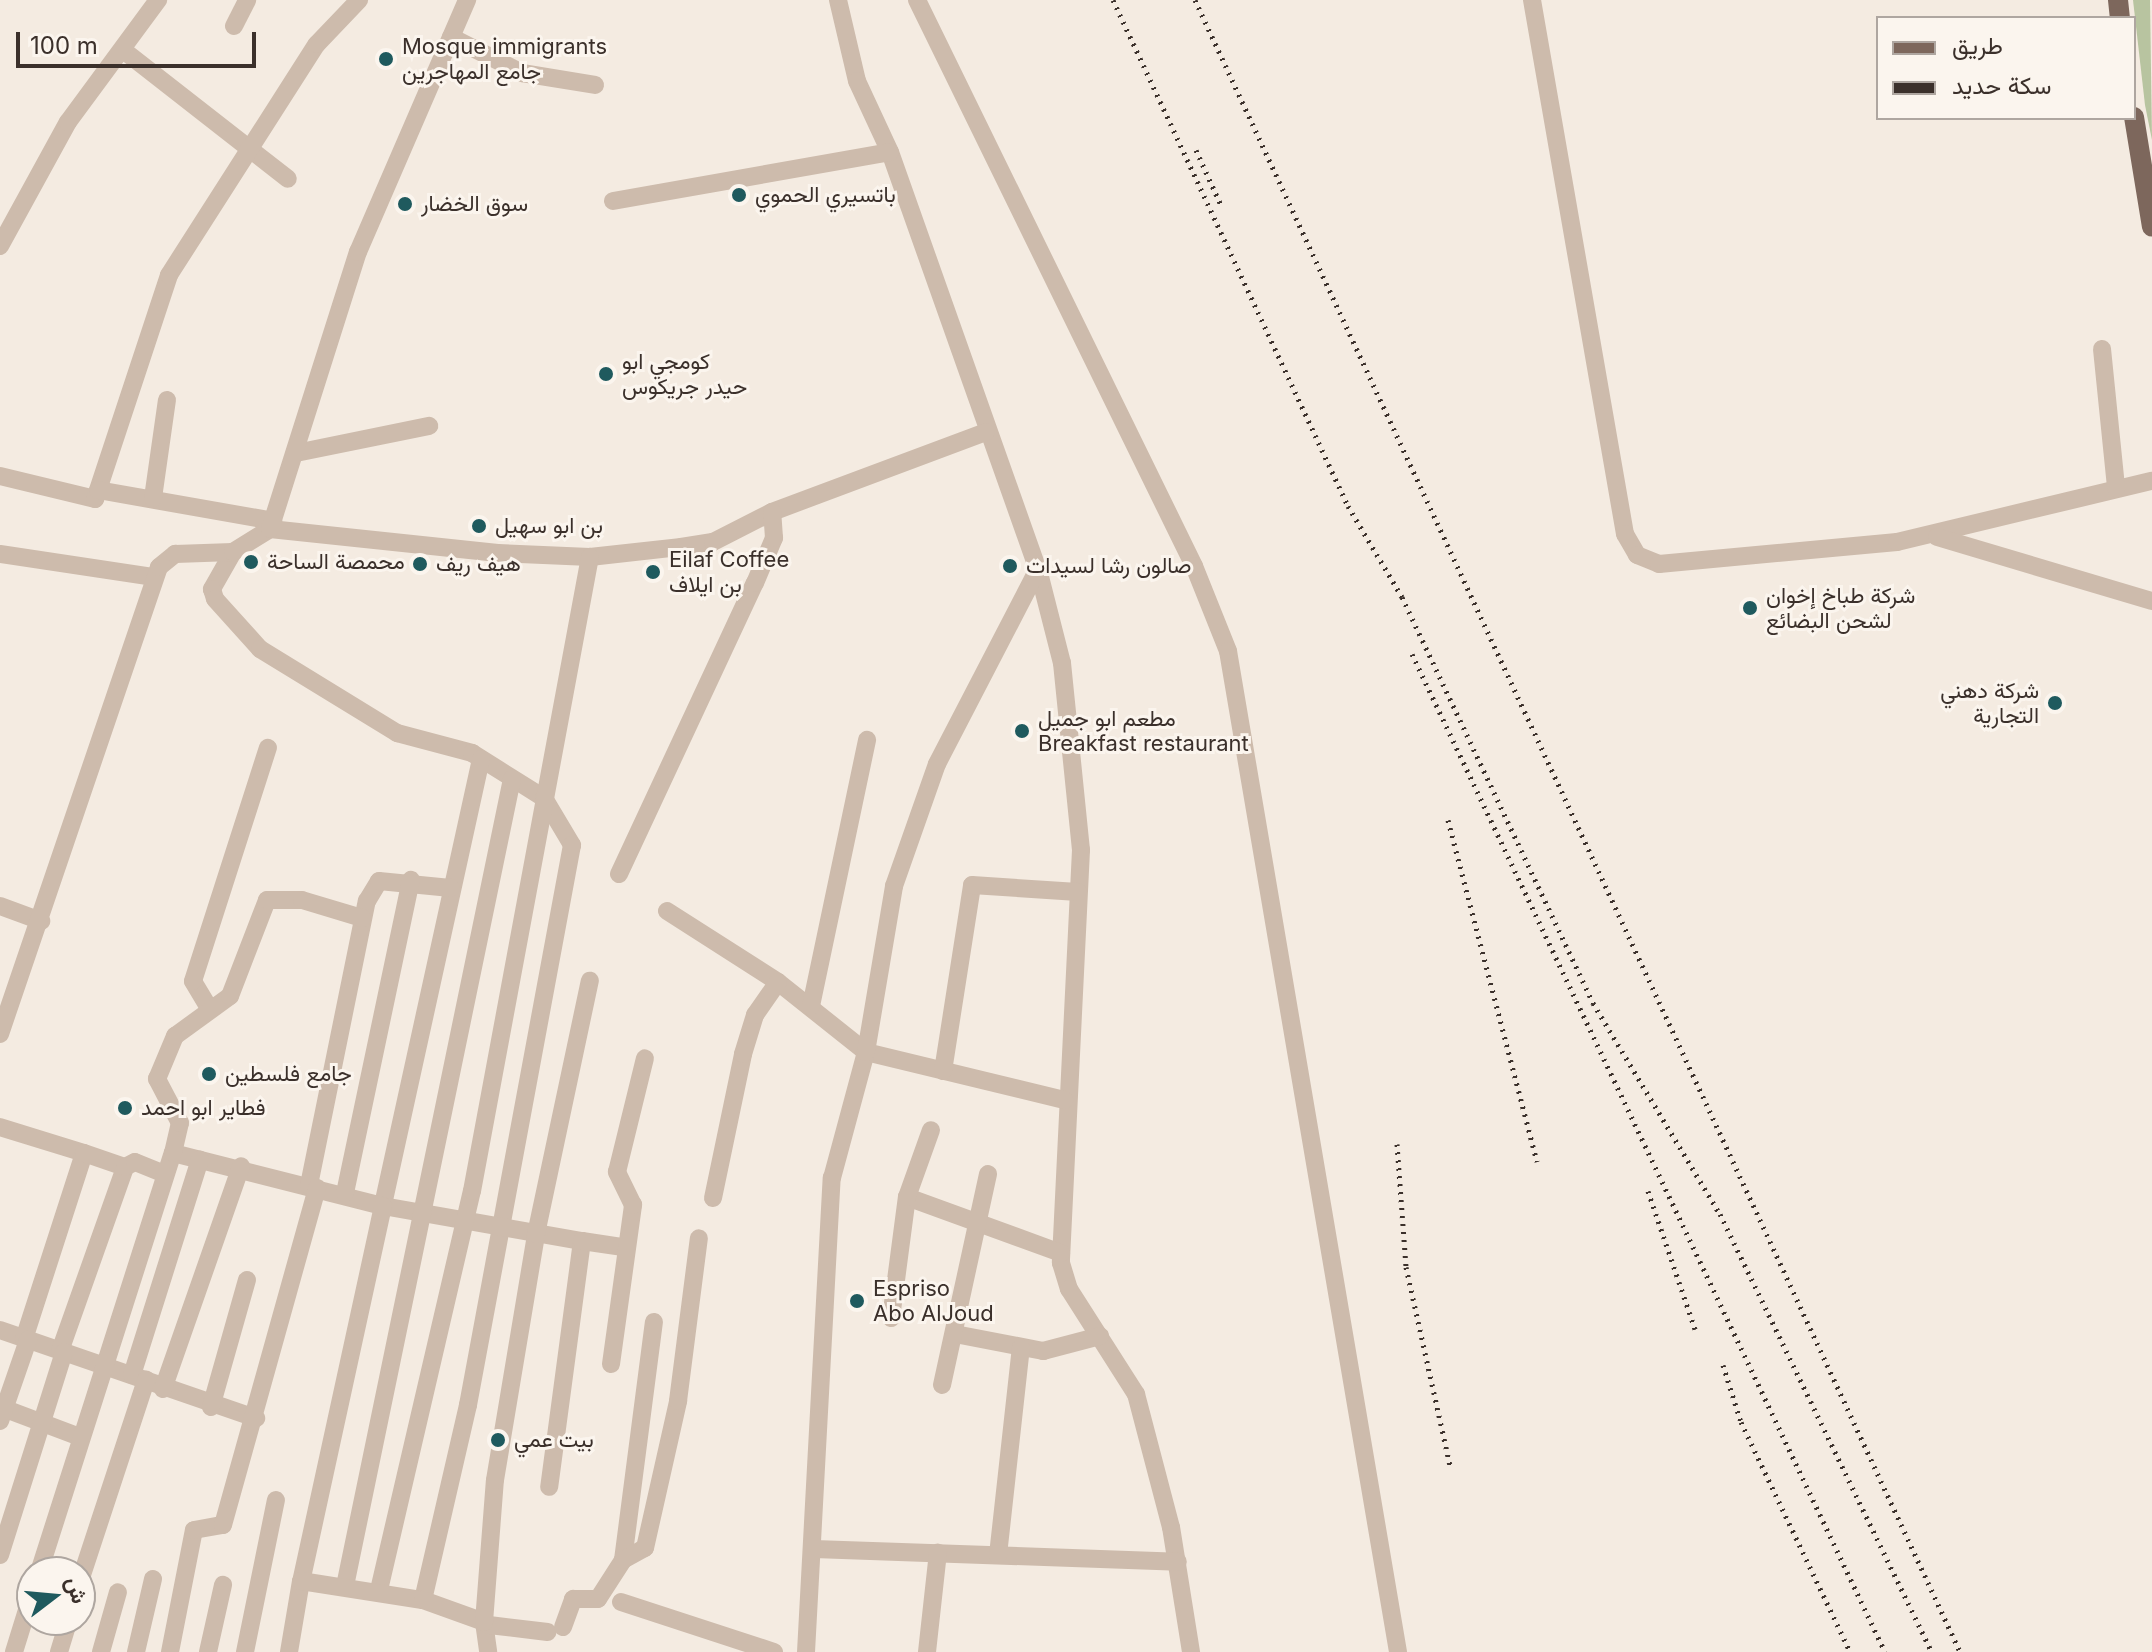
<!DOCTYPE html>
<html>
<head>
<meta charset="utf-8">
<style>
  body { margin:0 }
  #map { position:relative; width:2152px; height:1652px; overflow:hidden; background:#f4ebe1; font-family:Inter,Vazirmatn,sans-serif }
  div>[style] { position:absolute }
  .green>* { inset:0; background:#b8c4a0 }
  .minor>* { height:18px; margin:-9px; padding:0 9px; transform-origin:9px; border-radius:9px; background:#cdbbac }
  .major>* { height:20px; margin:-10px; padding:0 10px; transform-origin:10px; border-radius:10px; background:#7d675c }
  .rail>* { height:5px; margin-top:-2.5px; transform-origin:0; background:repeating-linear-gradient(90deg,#3b302b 0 2px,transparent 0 8px) }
  .dots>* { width:22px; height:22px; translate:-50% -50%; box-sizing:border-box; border:4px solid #fbf5ee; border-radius:50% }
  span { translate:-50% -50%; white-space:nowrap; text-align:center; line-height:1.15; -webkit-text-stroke:6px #fbf5ee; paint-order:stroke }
  .poi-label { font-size:22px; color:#3b302b }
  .left { translate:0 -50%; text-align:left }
  .right { translate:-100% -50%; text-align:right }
  .legend { position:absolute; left:1876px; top:16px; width:260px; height:104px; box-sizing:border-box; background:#fbf5ee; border:2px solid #aea6a0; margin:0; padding:10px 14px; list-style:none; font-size:24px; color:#3b302b }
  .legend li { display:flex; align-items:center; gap:16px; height:40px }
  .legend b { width:40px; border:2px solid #aea6a0 }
  .north { position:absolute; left:16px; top:1556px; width:80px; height:80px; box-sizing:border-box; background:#fbf5ee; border:2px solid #aea6a0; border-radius:50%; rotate:74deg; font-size:22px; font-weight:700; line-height:32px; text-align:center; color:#3b302b }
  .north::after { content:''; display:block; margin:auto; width:28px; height:36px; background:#1f5a5e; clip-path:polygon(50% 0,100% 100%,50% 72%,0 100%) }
  .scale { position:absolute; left:16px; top:32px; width:240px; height:36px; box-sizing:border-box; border:4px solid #3b302b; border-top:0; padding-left:10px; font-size:24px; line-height:28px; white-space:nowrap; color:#3b302b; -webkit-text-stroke:6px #fbf5ee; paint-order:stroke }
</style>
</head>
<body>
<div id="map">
  <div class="green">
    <i style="clip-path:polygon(2133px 0,2150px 0,2152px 140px,2145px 105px)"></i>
  </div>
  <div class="minor">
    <i style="left:838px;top:0;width:83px;rotate:76.8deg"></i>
    <i style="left:857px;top:81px;width:78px;rotate:65.1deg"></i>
    <i style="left:890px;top:152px;width:442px;rotate:70.5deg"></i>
    <i style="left:1038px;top:569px;width:97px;rotate:75.7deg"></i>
    <i style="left:1062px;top:663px;width:188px;rotate:84.2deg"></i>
    <i style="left:1081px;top:850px;width:413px;rotate:92.8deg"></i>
    <i style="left:1061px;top:1263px;width:27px;rotate:73deg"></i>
    <i style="left:1069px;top:1289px;width:125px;rotate:57.5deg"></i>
    <i style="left:1136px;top:1394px;width:138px;rotate:75.3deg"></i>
    <i style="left:1171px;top:1527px;width:127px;rotate:80.9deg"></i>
    <i style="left:917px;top:0;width:630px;rotate:63.92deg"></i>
    <i style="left:1194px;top:566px;width:92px;rotate:68.2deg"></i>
    <i style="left:1228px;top:651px;width:1015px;rotate:80.36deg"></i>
    <i style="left:1532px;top:0;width:542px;rotate:80.12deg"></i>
    <i style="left:1625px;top:534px;width:24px;rotate:60deg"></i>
    <i style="left:1637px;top:555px;width:24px;rotate:22deg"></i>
    <i style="left:1659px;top:564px;width:239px;rotate:-5.3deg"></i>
    <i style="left:1897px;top:542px;width:262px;rotate:-13.5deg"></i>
    <i style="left:234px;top:26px;width:29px;rotate:-63deg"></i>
    <i style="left:451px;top:37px;width:80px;rotate:26.9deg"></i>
    <i style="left:522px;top:73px;width:74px;rotate:9.3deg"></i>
    <i style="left:123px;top:50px;width:209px;rotate:38deg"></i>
    <i style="left:613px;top:201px;width:281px;rotate:-10deg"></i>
    <i style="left:0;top:246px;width:141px;rotate:-61.3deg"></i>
    <i style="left:68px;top:122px;width:152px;rotate:-53.6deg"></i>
    <i style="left:2102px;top:349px;width:140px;rotate:84.2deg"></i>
    <i style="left:296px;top:453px;width:136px;rotate:-11.5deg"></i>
    <i style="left:0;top:476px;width:98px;rotate:13.6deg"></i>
    <i style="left:95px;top:499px;width:236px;rotate:-71.7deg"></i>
    <i style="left:169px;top:275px;width:274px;rotate:-57.4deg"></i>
    <i style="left:317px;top:44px;width:61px;rotate:-46.3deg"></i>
    <i style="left:98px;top:490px;width:178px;rotate:10deg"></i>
    <i style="left:153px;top:498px;width:99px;rotate:-81.9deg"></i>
    <i style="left:270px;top:529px;width:229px;rotate:6deg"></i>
    <i style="left:498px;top:553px;width:92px;rotate:2.5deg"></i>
    <i style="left:590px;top:557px;width:92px;rotate:-6.3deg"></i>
    <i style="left:681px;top:547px;width:32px;rotate:-9deg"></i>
    <i style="left:713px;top:542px;width:66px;rotate:-27deg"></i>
    <i style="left:772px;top:512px;width:228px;rotate:-20.5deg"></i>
    <i style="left:1937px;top:537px;width:224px;rotate:16.6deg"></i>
    <i style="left:233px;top:552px;width:43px;rotate:119.6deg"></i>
    <i style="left:212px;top:589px;width:10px;rotate:73deg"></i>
    <i style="left:215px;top:599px;width:67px;rotate:48deg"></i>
    <i style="left:260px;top:649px;width:161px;rotate:31.5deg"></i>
    <i style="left:397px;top:733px;width:78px;rotate:14.9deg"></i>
    <i style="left:472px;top:753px;width:85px;rotate:32deg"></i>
    <i style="left:544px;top:798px;width:55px;rotate:59.2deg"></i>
    <i style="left:572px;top:845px;width:570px;rotate:100.52deg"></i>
    <i style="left:468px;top:1405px;width:200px;rotate:103deg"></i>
    <i style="left:0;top:554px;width:156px;rotate:8.5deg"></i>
    <i style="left:481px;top:759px;width:458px;rotate:102.4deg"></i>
    <i style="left:383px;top:1206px;width:202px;rotate:10deg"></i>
    <i style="left:582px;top:1241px;width:248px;rotate:97.6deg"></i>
    <i style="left:619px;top:874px;width:321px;rotate:-65deg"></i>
    <i style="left:755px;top:583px;width:49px;rotate:-67.1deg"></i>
    <i style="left:774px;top:538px;width:26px;rotate:-94deg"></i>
    <i style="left:0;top:906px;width:44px;rotate:20.1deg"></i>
    <i style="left:667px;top:911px;width:132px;rotate:32.6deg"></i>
    <i style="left:778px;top:982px;width:112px;rotate:38.5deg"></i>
    <i style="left:866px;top:1052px;width:204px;rotate:13.6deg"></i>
    <i style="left:811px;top:1006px;width:272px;rotate:-78.1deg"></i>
    <i style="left:209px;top:1008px;width:31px;rotate:-121deg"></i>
    <i style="left:193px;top:981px;width:245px;rotate:-72.2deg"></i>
    <i style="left:0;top:1034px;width:493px;rotate:-71.2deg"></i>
    <i style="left:159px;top:567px;width:21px;rotate:-39deg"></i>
    <i style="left:175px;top:554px;width:58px;rotate:-2deg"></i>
    <i style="left:233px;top:552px;width:44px;rotate:-31.9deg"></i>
    <i style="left:270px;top:529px;width:291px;rotate:-72.4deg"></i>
    <i style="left:358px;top:252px;width:275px;rotate:-66.6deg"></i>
    <i style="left:943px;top:1071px;width:188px;rotate:-81.1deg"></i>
    <i style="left:972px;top:885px;width:106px;rotate:3.8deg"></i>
    <i style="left:0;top:1127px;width:88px;rotate:17.2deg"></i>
    <i style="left:173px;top:1153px;width:217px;rotate:14.2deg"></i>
    <i style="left:383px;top:1206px;width:384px;rotate:102.3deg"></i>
    <i style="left:309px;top:1185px;width:290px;rotate:-78.5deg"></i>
    <i style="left:367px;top:901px;width:23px;rotate:-59deg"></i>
    <i style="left:379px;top:881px;width:72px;rotate:5.6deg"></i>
    <i style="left:345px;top:1193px;width:320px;rotate:-78.1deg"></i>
    <i style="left:907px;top:1197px;width:164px;rotate:20deg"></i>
    <i style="left:713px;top:1198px;width:147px;rotate:-78.2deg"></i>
    <i style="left:743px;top:1054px;width:41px;rotate:-72.9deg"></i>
    <i style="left:755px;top:1015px;width:40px;rotate:-55.1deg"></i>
    <i style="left:582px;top:1241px;width:40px;rotate:8.5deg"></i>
    <i style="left:891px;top:1318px;width:122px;rotate:-82.5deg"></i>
    <i style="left:907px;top:1197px;width:71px;rotate:-70.3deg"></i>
    <i style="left:0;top:1330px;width:271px;rotate:19deg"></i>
    <i style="left:955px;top:1334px;width:90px;rotate:10.9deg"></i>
    <i style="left:1043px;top:1351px;width:59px;rotate:-14.7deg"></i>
    <i style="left:24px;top:1339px;width:195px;rotate:-72.1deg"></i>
    <i style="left:84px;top:1153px;width:43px;rotate:18.9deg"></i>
    <i style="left:60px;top:1351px;width:195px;rotate:-70.5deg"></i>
    <i style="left:125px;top:1167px;width:11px;rotate:-27deg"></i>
    <i style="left:135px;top:1162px;width:32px;rotate:22deg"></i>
    <i style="left:611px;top:1364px;width:161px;rotate:-82.1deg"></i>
    <i style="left:633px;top:1205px;width:37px;rotate:-116deg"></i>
    <i style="left:617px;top:1172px;width:117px;rotate:-76.2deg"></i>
    <i style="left:132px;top:1375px;width:226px;rotate:-72.5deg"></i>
    <i style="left:942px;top:1385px;width:216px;rotate:-77.7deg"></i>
    <i style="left:163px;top:1389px;width:236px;rotate:-70.7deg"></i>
    <i style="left:0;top:1407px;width:85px;rotate:20.6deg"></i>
    <i style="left:211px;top:1407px;width:132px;rotate:-74.2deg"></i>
    <i style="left:0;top:1421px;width:86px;rotate:-70.9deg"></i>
    <i style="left:814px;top:1549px;width:364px;rotate:2deg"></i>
    <i style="left:0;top:1555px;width:213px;rotate:-72.5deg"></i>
    <i style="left:998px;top:1555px;width:208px;rotate:-83.7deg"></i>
    <i style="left:623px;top:1560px;width:240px;rotate:-82.6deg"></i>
    <i style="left:39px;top:1572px;width:440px;rotate:-72.3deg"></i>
    <i style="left:173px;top:1153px;width:31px;rotate:-77deg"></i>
    <i style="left:180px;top:1123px;width:50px;rotate:-117.6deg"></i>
    <i style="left:157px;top:1079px;width:47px;rotate:-67.3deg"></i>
    <i style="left:175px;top:1036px;width:68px;rotate:-36deg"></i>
    <i style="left:230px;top:996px;width:103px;rotate:-68.9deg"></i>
    <i style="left:267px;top:900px;width:35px"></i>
    <i style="left:302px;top:900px;width:63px;rotate:16.7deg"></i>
    <i style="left:80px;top:1581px;width:212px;rotate:-71.8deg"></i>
    <i style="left:345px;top:1586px;width:824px;rotate:-78.31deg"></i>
    <i style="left:379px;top:1590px;width:410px;rotate:-76.9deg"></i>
    <i style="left:472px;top:1191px;width:645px;rotate:-79.46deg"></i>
    <i style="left:621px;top:1602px;width:161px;rotate:18.1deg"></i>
    <i style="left:484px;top:1622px;width:30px;rotate:82deg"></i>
    <i style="left:489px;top:1625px;width:59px;rotate:6.8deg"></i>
    <i style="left:563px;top:1627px;width:30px;rotate:-70deg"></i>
    <i style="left:573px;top:1599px;width:25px"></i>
    <i style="left:598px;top:1599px;width:46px;rotate:-57.3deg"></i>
    <i style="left:623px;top:1560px;width:25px;rotate:-29deg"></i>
    <i style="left:645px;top:1548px;width:151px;rotate:-77.3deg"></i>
    <i style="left:678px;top:1401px;width:164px;rotate:-82.7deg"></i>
    <i style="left:14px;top:1652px;width:61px;rotate:-72.8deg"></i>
    <i style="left:59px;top:1652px;width:34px;rotate:-73deg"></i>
    <i style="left:101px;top:1652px;width:62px;rotate:-74.2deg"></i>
    <i style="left:136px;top:1652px;width:75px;rotate:-76.9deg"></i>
    <i style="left:170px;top:1652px;width:124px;rotate:-78.9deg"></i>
    <i style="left:194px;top:1530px;width:29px;rotate:-10deg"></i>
    <i style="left:223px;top:1525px;width:350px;rotate:-74.4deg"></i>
    <i style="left:208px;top:1652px;width:69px;rotate:-77.4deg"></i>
    <i style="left:245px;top:1652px;width:155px;rotate:-78.5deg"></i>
    <i style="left:289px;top:1652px;width:72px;rotate:-80.4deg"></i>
    <i style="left:301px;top:1581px;width:123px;rotate:8.9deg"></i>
    <i style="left:423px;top:1600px;width:65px;rotate:19.8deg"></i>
    <i style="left:484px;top:1622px;width:142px;rotate:-85.6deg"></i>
    <i style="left:495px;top:1480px;width:249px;rotate:-80.5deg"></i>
    <i style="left:536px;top:1234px;width:259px;rotate:-78deg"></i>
    <i style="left:806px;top:1652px;width:475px;rotate:-86.9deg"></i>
    <i style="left:832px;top:1178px;width:131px;rotate:-74.9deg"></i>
    <i style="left:866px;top:1052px;width:168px;rotate:-80.4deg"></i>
    <i style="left:894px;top:886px;width:129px;rotate:-70.6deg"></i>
    <i style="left:937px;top:764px;width:220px;rotate:-62.6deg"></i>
    <i style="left:927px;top:1652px;width:100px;rotate:-83.7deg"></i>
  </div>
  <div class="major">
    <i style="left:2118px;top:0;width:18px;rotate:84deg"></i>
    <i style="left:2134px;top:117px;width:111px;rotate:80.7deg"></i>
  </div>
  <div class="rail">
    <i style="left:1113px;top:0;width:558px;rotate:65.09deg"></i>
    <i style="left:1348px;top:506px;width:106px;rotate:59.3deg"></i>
    <i style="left:1402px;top:597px;width:449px;rotate:64.8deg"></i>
    <i style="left:1593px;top:1003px;width:246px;rotate:59deg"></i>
    <i style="left:1720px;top:1214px;width:487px;rotate:64.2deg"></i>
    <i style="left:1195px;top:0;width:1821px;rotate:65.15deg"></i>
    <i style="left:1196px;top:150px;width:60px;rotate:65.6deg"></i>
    <i style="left:1412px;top:654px;width:1104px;rotate:64.64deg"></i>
    <i style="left:1448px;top:820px;width:353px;rotate:75.4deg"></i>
    <i style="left:1397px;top:1144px;width:123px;rotate:85.8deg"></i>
    <i style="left:1406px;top:1267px;width:204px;rotate:77.5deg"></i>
    <i style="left:1648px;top:1191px;width:146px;rotate:71.2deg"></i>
    <i style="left:1723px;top:1365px;width:60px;rotate:72.5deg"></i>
    <i style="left:1741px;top:1422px;width:255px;rotate:64.6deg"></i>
  </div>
  <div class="dots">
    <i style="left:386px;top:59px;background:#1f5a5e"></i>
    <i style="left:739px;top:195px;background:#1f5a5e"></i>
    <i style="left:405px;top:204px;background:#1f5a5e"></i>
    <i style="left:606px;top:374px;background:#1f5a5e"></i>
    <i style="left:479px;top:526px;background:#1f5a5e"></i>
    <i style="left:251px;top:562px;background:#1f5a5e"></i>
    <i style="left:420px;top:564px;background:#1f5a5e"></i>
    <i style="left:1010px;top:566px;background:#1f5a5e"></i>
    <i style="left:653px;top:572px;background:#1f5a5e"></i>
    <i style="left:1750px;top:608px;background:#1f5a5e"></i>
    <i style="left:2055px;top:703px;background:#1f5a5e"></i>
    <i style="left:1022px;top:731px;background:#1f5a5e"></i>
    <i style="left:209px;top:1074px;background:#1f5a5e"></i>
    <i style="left:125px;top:1108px;background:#1f5a5e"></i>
    <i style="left:857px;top:1301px;background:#1f5a5e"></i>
    <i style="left:498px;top:1440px;background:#1f5a5e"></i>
  </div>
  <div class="poi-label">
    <span class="left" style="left:402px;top:59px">Mosque immigrants<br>جامع المهاجرين</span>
    <span class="left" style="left:755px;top:195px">باتسيري الحموي</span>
    <span class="left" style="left:421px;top:204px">سوق الخضار</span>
    <span class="left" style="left:622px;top:374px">كومجي ابو<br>حيدر جريكوس</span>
    <span class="left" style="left:495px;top:526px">بن ابو سهيل</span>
    <span class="left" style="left:669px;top:572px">Eilaf Coffee<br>بن ايلاف</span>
    <span class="left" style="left:267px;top:562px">محمصة الساحة</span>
    <span class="left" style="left:436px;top:564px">هيف ريف</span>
    <span class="left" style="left:1026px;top:566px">صالون رشا لسيدات</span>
    <span class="left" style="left:1766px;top:608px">شركة طباخ إخوان<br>لشحن البضائع</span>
    <span class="right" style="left:2039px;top:703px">شركة دهني<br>التجارية</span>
    <span class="left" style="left:1038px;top:731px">مطعم ابو جميل<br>Breakfast restaurant</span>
    <span class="left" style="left:225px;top:1074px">جامع فلسطين</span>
    <span class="left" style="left:141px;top:1108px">فطاير ابو احمد</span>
    <span class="left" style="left:873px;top:1301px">Espriso<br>Abo AlJoud</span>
    <span class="left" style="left:514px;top:1440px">بيت عمي</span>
  </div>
  <ul class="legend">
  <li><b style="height:10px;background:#7d675c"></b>طريق</li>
  <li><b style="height:10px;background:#3b302b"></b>سكة حديد</li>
  </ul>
  <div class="north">ش</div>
  <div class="scale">100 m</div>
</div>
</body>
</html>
